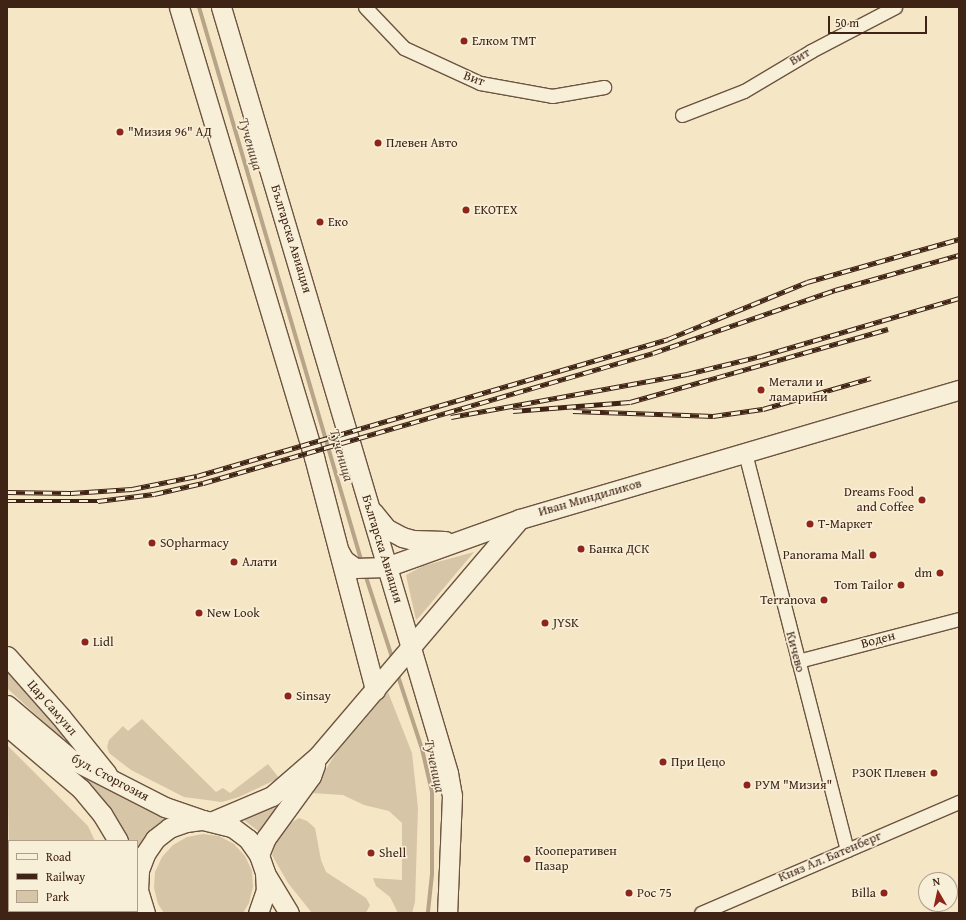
<!DOCTYPE html>
<html>
<head>
<meta charset="utf-8">
<style>
  body { margin:0 }
  #map { position:relative; width:966px; height:920px; overflow:hidden; background:#f5e6c5; font-family:"Gentium Book Plus",serif }
  div>[style] { position:absolute }
  .green>* { inset:0; background:#d6c5a7 }
  .stream>* { height:4px; margin:-2px; padding:0 2px; transform-origin:2px; border-radius:2px; background:#b7a489 }
  .roads { filter:drop-shadow(1px 0 #6c5441) drop-shadow(-1px 0 #6c5441) drop-shadow(0 1px #6c5441) drop-shadow(0 -1px #6c5441) }
  .street>* { height:13px; margin:-6.5px; padding:0 6.5px; transform-origin:6.5px; border-radius:6.5px; background:#f8efd9 }
  .secondary>* { height:19px; margin:-9.5px; padding:0 9.5px; transform-origin:9.5px; border-radius:9.5px; background:#f8efd9 }
  .rail>* { height:4.5px; margin-top:-2.25px; transform-origin:0; background:repeating-linear-gradient(90deg,#f8efd9 0 9px,#3f2415 0 18px); box-sizing:border-box; border-block:1px solid #3f2415 }
  .dots>* { width:11px; height:11px; translate:-50% -50%; box-sizing:border-box; border:2px solid #f8efd9; border-radius:50% }
  span { translate:-50% -50%; white-space:nowrap; text-align:center; line-height:1.15; -webkit-text-stroke:3px #f8efd9; paint-order:stroke }
  .poi-label { font-size:13px; color:#3f2415 }
  .left { translate:0 -50%; text-align:left }
  .right { translate:-100% -50%; text-align:right }
  .street-label { font-size:13px; color:#3f2415 }
  .water-label { font-size:14px; color:#634a38; font-style:italic }
  .frame { position:absolute; inset:0; border:8px solid #3f2415; pointer-events:none }
  .legend { position:absolute; left:8px; top:840px; width:130px; height:72px; box-sizing:border-box; background:#f8efd9; border:1px solid #ae9e8b; margin:0; padding:5px 7px; list-style:none; font-size:12px; color:#3f2415 }
  .legend li { display:flex; align-items:center; gap:8px; height:20px }
  .legend b { width:20px; border:1px solid #ae9e8b }
  .north { position:absolute; left:918px; top:872px; width:40px; height:40px; box-sizing:border-box; background:#f8efd9; border:1px solid #ae9e8b; border-radius:50%; rotate:351deg; font-size:11px; font-weight:700; line-height:16px; text-align:center; color:#3f2415 }
  .north::after { content:''; display:block; margin:auto; width:14px; height:18px; background:#8f2418; clip-path:polygon(50% 0,100% 100%,50% 72%,0 100%) }
  .scale { position:absolute; left:828px; top:16px; width:99px; height:18px; box-sizing:border-box; border:2px solid #3f2415; border-top:0; padding-left:5px; font-size:12px; line-height:14px; white-space:nowrap; color:#3f2415; -webkit-text-stroke:3px #f8efd9; paint-order:stroke }
</style>
</head>
<body>
<div id="map">
  <div class="green">
    <i style="clip-path:polygon(474px 552px,421px 615px,416px 620px,406px 575px,423px 566px)"></i>
    <i style="clip-path:polygon(7px 667px,67px 737px,61px 738px,7px 688px)"></i>
    <i style="clip-path:polygon(388px 692px,412px 753px,418px 808px,415px 902px,412px 913px,398px 913px,390px 897px,376px 886px,373px 878px,402px 880px,402px 823px,389px 811px,364px 805px,343px 795px,311px 793px,336px 753px)"></i>
    <i style="clip-path:polygon(7px 710px,170px 818px,137px 851px,137px 841px,124px 841px)"></i>
    <i style="clip-path:polygon(142px 719px,216px 792px,223px 788px,230px 793px,268px 764px,279px 778px,239px 797px,222px 802px,184px 797px,131px 770px,109px 753px,107px 747px,109px 740px,123px 726px,128px 731px)"></i>
    <i style="clip-path:polygon(7px 745px,88px 826px,95px 841px,9px 841px,9px 855px)"></i>
    <i style="clip-path:polygon(284px 797px,261px 833px,241px 818px)"></i>
    <i style="clip-path:polygon(299px 818px,307px 821px,315px 828px,321px 860px,326px 872px,366px 898px,370px 905px,366px 913px,312px 913px,288px 883px,272px 855px,276px 841px,292px 822px)"></i>
    <i style="clip-path:polygon(203px 834px,219px 836px,234px 844px,245px 856px,252px 871px,253px 887px,249px 903px,243px 913px,164px 913px,158px 904px,154px 888px,155px 872px,162px 857px,173px 845px,187px 837px)"></i>
  </div>
  <div class="stream">
    <i style="left:199px;top:7px;width:579px;rotate:73.66deg"></i>
    <i style="left:365px;top:574px;width:90px;rotate:72deg"></i>
    <i style="left:397px;top:673px;width:80px;rotate:71.8deg"></i>
    <i style="left:422px;top:749px;width:44px;rotate:76.9deg"></i>
    <i style="left:432px;top:792px;width:82px;rotate:90deg"></i>
    <i style="left:432px;top:874px;width:39px;rotate:96deg"></i>
  </div>
  <div class="roads">
    <div class="street">
      <i style="left:365px;top:7px;width:57px;rotate:46.4deg"></i>
      <i style="left:404px;top:48px;width:84px;rotate:24.7deg"></i>
      <i style="left:480px;top:83px;width:73px;rotate:10.2deg"></i>
      <i style="left:552px;top:96px;width:53px;rotate:-9.8deg"></i>
      <i style="left:682px;top:115px;width:66px;rotate:-21.2deg"></i>
      <i style="left:744px;top:91px;width:78px;rotate:-30.8deg"></i>
      <i style="left:811px;top:51px;width:95px;rotate:-27.6deg"></i>
      <i style="left:745px;top:453px;width:410px;rotate:75.6deg"></i>
      <i style="left:798px;top:661px;width:166px;rotate:-14.6deg"></i>
      <i style="left:7px;top:864px;width:5px;rotate:68deg"></i>
      <i style="left:19px;top:911px;width:2px;rotate:90deg"></i>
      <i style="left:701px;top:913px;width:281px;rotate:-23.3deg"></i>
    </div>
    <div class="secondary">
      <i style="left:179px;top:7px;width:470px;rotate:73.3deg"></i>
      <i style="left:314px;top:457px;width:241px;rotate:75.3deg"></i>
      <i style="left:221px;top:7px;width:799px;rotate:73.49deg"></i>
      <i style="left:448px;top:773px;width:23px;rotate:80deg"></i>
      <i style="left:452px;top:796px;width:117px;rotate:92.4deg"></i>
      <i style="left:373px;top:512px;width:22px;rotate:51deg"></i>
      <i style="left:387px;top:529px;width:17px;rotate:28deg"></i>
      <i style="left:402px;top:537px;width:11px;rotate:15deg"></i>
      <i style="left:413px;top:540px;width:32px;rotate:2deg"></i>
      <i style="left:339px;top:551px;width:10px;rotate:61deg"></i>
      <i style="left:344px;top:560px;width:14px;rotate:36deg"></i>
      <i style="left:355px;top:568px;width:31px;rotate:-2deg"></i>
      <i style="left:386px;top:567px;width:142px;rotate:-19.7deg"></i>
      <i style="left:520px;top:519px;width:458px;rotate:-16.4deg"></i>
      <i style="left:7px;top:656px;width:81px;rotate:48.5deg"></i>
      <i style="left:61px;top:717px;width:73px;rotate:51.1deg"></i>
      <i style="left:7px;top:705px;width:84px;rotate:40.2deg"></i>
      <i style="left:71px;top:759px;width:106px;rotate:27.1deg"></i>
      <i style="left:165px;top:807px;width:37px;rotate:19deg"></i>
      <i style="left:7px;top:726px;width:97px;rotate:40.4deg"></i>
      <i style="left:81px;top:789px;width:33px;rotate:50deg"></i>
      <i style="left:102px;top:814px;width:31px;rotate:59deg"></i>
      <i style="left:213px;top:821px;width:64px;rotate:-23deg"></i>
      <i style="left:272px;top:796px;width:61px;rotate:-41deg"></i>
      <i style="left:318px;top:756px;width:311px;rotate:-49.6deg"></i>
      <i style="left:259px;top:855px;width:18px;rotate:-68deg"></i>
      <i style="left:266px;top:838px;width:77px;rotate:-54deg"></i>
      <i style="left:311px;top:776px;width:12px;rotate:-70deg"></i>
      <i style="left:266px;top:875px;width:44px;rotate:58.8deg"></i>
      <i style="left:119px;top:913px;width:2px;rotate:-63deg"></i>
      <i style="left:145px;top:913px;width:24px;rotate:-107deg"></i>
      <i style="left:138px;top:890px;width:20px;rotate:-87deg"></i>
      <i style="left:139px;top:870px;width:17px;rotate:-69deg"></i>
      <i style="left:145px;top:854px;width:18px;rotate:-56deg"></i>
      <i style="left:155px;top:839px;width:18px;rotate:-38deg"></i>
      <i style="left:169px;top:828px;width:18px;rotate:-19deg"></i>
      <i style="left:186px;top:822px;width:17px;rotate:-7deg"></i>
      <i style="left:203px;top:820px;width:30px;rotate:14deg"></i>
      <i style="left:232px;top:827px;width:20px;rotate:37deg"></i>
      <i style="left:248px;top:839px;width:19px;rotate:55deg"></i>
      <i style="left:259px;top:855px;width:18px;rotate:71deg"></i>
      <i style="left:265px;top:872px;width:18px;rotate:87deg"></i>
      <i style="left:266px;top:890px;width:24px;rotate:109deg"></i>
    </div>
  </div>
  <div class="rail">
    <i style="left:513px;top:411px;width:117px;rotate:-4.4deg"></i>
    <i style="left:630px;top:402px;width:268px;rotate:-15.8deg"></i>
    <i style="left:573px;top:411px;width:140px;rotate:2deg"></i>
    <i style="left:713px;top:416px;width:50px;rotate:-8deg"></i>
    <i style="left:763px;top:409px;width:112px;rotate:-16deg"></i>
    <i style="left:451px;top:417px;width:240px;rotate:-10.3deg"></i>
    <i style="left:687px;top:374px;width:76px;rotate:-13.7deg"></i>
    <i style="left:761px;top:356px;width:206px;rotate:-16.3deg"></i>
    <i style="left:7px;top:492px;width:64px;rotate:0.9deg"></i>
    <i style="left:71px;top:493px;width:61px;rotate:-3.8deg"></i>
    <i style="left:132px;top:489px;width:66px;rotate:-11.3deg"></i>
    <i style="left:197px;top:476px;width:491px;rotate:-16.2deg"></i>
    <i style="left:668px;top:339px;width:150px;rotate:-22.3deg"></i>
    <i style="left:807px;top:282px;width:158px;rotate:-15.8deg"></i>
    <i style="left:7px;top:501px;width:91px"></i>
    <i style="left:98px;top:501px;width:56px;rotate:-7.1deg"></i>
    <i style="left:154px;top:494px;width:50px;rotate:-12.7deg"></i>
    <i style="left:203px;top:483px;width:468px;rotate:-16.1deg"></i>
    <i style="left:653px;top:353px;width:193px;rotate:-19.1deg"></i>
    <i style="left:835px;top:290px;width:129px;rotate:-15.8deg"></i>
  </div>
  <div class="dots">
    <i style="left:464px;top:41px;background:#8f2418"></i>
    <i style="left:120px;top:132px;background:#8f2418"></i>
    <i style="left:378px;top:143px;background:#8f2418"></i>
    <i style="left:466px;top:210px;background:#8f2418"></i>
    <i style="left:320px;top:222px;background:#8f2418"></i>
    <i style="left:761px;top:390px;background:#8f2418"></i>
    <i style="left:922px;top:500px;background:#8f2418"></i>
    <i style="left:810px;top:524px;background:#8f2418"></i>
    <i style="left:152px;top:543px;background:#8f2418"></i>
    <i style="left:581px;top:549px;background:#8f2418"></i>
    <i style="left:873px;top:555px;background:#8f2418"></i>
    <i style="left:234px;top:562px;background:#8f2418"></i>
    <i style="left:940px;top:573px;background:#8f2418"></i>
    <i style="left:901px;top:585px;background:#8f2418"></i>
    <i style="left:824px;top:600px;background:#8f2418"></i>
    <i style="left:199px;top:613px;background:#8f2418"></i>
    <i style="left:545px;top:623px;background:#8f2418"></i>
    <i style="left:85px;top:642px;background:#8f2418"></i>
    <i style="left:288px;top:696px;background:#8f2418"></i>
    <i style="left:663px;top:762px;background:#8f2418"></i>
    <i style="left:934px;top:773px;background:#8f2418"></i>
    <i style="left:747px;top:785px;background:#8f2418"></i>
    <i style="left:371px;top:853px;background:#8f2418"></i>
    <i style="left:527px;top:859px;background:#8f2418"></i>
    <i style="left:629px;top:893px;background:#8f2418"></i>
    <i style="left:884px;top:893px;background:#8f2418"></i>
  </div>
  <div class="poi-label">
    <span class="left" style="left:472px;top:41px">Елком ТМТ</span>
    <span class="left" style="left:128px;top:132px">"Мизия 96" АД</span>
    <span class="left" style="left:386px;top:143px">Плевен Авто</span>
    <span class="left" style="left:474px;top:210px">EKOTEX</span>
    <span class="left" style="left:328px;top:222px">Еко</span>
    <span class="left" style="left:769px;top:390px">Метали и<br>ламарини</span>
    <span class="right" style="left:914px;top:500px">Dreams Food<br>and Coffee</span>
    <span class="left" style="left:818px;top:524px">Т-Маркет</span>
    <span class="left" style="left:160px;top:543px">SOpharmacy</span>
    <span class="left" style="left:589px;top:549px">Банка ДСК</span>
    <span class="right" style="left:865px;top:555px">Panorama Mall</span>
    <span class="left" style="left:242px;top:562px">Алати</span>
    <span class="right" style="left:932px;top:573px">dm</span>
    <span class="right" style="left:893px;top:585px">Tom Tailor</span>
    <span class="right" style="left:816px;top:600px">Terranova</span>
    <span class="left" style="left:207px;top:613px">New Look</span>
    <span class="left" style="left:553px;top:623px">JYSK</span>
    <span class="left" style="left:93px;top:642px">Lidl</span>
    <span class="left" style="left:296px;top:696px">Sinsay</span>
    <span class="left" style="left:671px;top:762px">При Цецо</span>
    <span class="right" style="left:926px;top:773px">РЗОК Плевен</span>
    <span class="left" style="left:755px;top:785px">РУМ "Мизия"</span>
    <span class="left" style="left:535px;top:859px">Кооперативен<br>Пазар</span>
    <span class="left" style="left:379px;top:853px">Shell</span>
    <span class="left" style="left:637px;top:893px">Рос 75</span>
    <span class="right" style="left:876px;top:893px">Billa</span>
  </div>
  <div class="street-label">
    <span style="left:800px;top:57px;rotate:-31deg">Вит</span>
    <span style="left:474px;top:79px;rotate:20deg">Вит</span>
    <span style="left:291px;top:239px;rotate:73deg">Българска Авиация</span>
    <span style="left:590px;top:498px;rotate:-16deg">Иван Миндиликов</span>
    <span style="left:382px;top:549px;rotate:73deg">Българска Авиация</span>
    <span style="left:878px;top:640px;rotate:-15deg">Воден</span>
    <span style="left:795px;top:652px;rotate:75deg">Кичево</span>
    <span style="left:52px;top:708px;rotate:49deg">Цар Самуил</span>
    <span style="left:110px;top:778px;rotate:28deg">бул. Сторгозия</span>
    <span style="left:830px;top:857px;rotate:-23deg">Княз Ал. Батенберг</span>
  </div>
  <div class="water-label">
    <span style="left:251px;top:144px;rotate:74deg">Тученица</span>
    <span style="left:342px;top:455px;rotate:74deg">Тученица</span>
    <span style="left:435px;top:766px;rotate:78deg">Тученица</span>
  </div>
  <div class="frame"></div>
  <ul class="legend">
  <li><b style="height:5px;background:#f8efd9"></b>Road</li>
  <li><b style="height:5px;background:#3f2415"></b>Railway</li>
  <li><b style="height:11px;background:#d6c5a7"></b>Park</li>
  </ul>
  <div class="north">N</div>
  <div class="scale">50 m</div>
</div>
</body>
</html>
